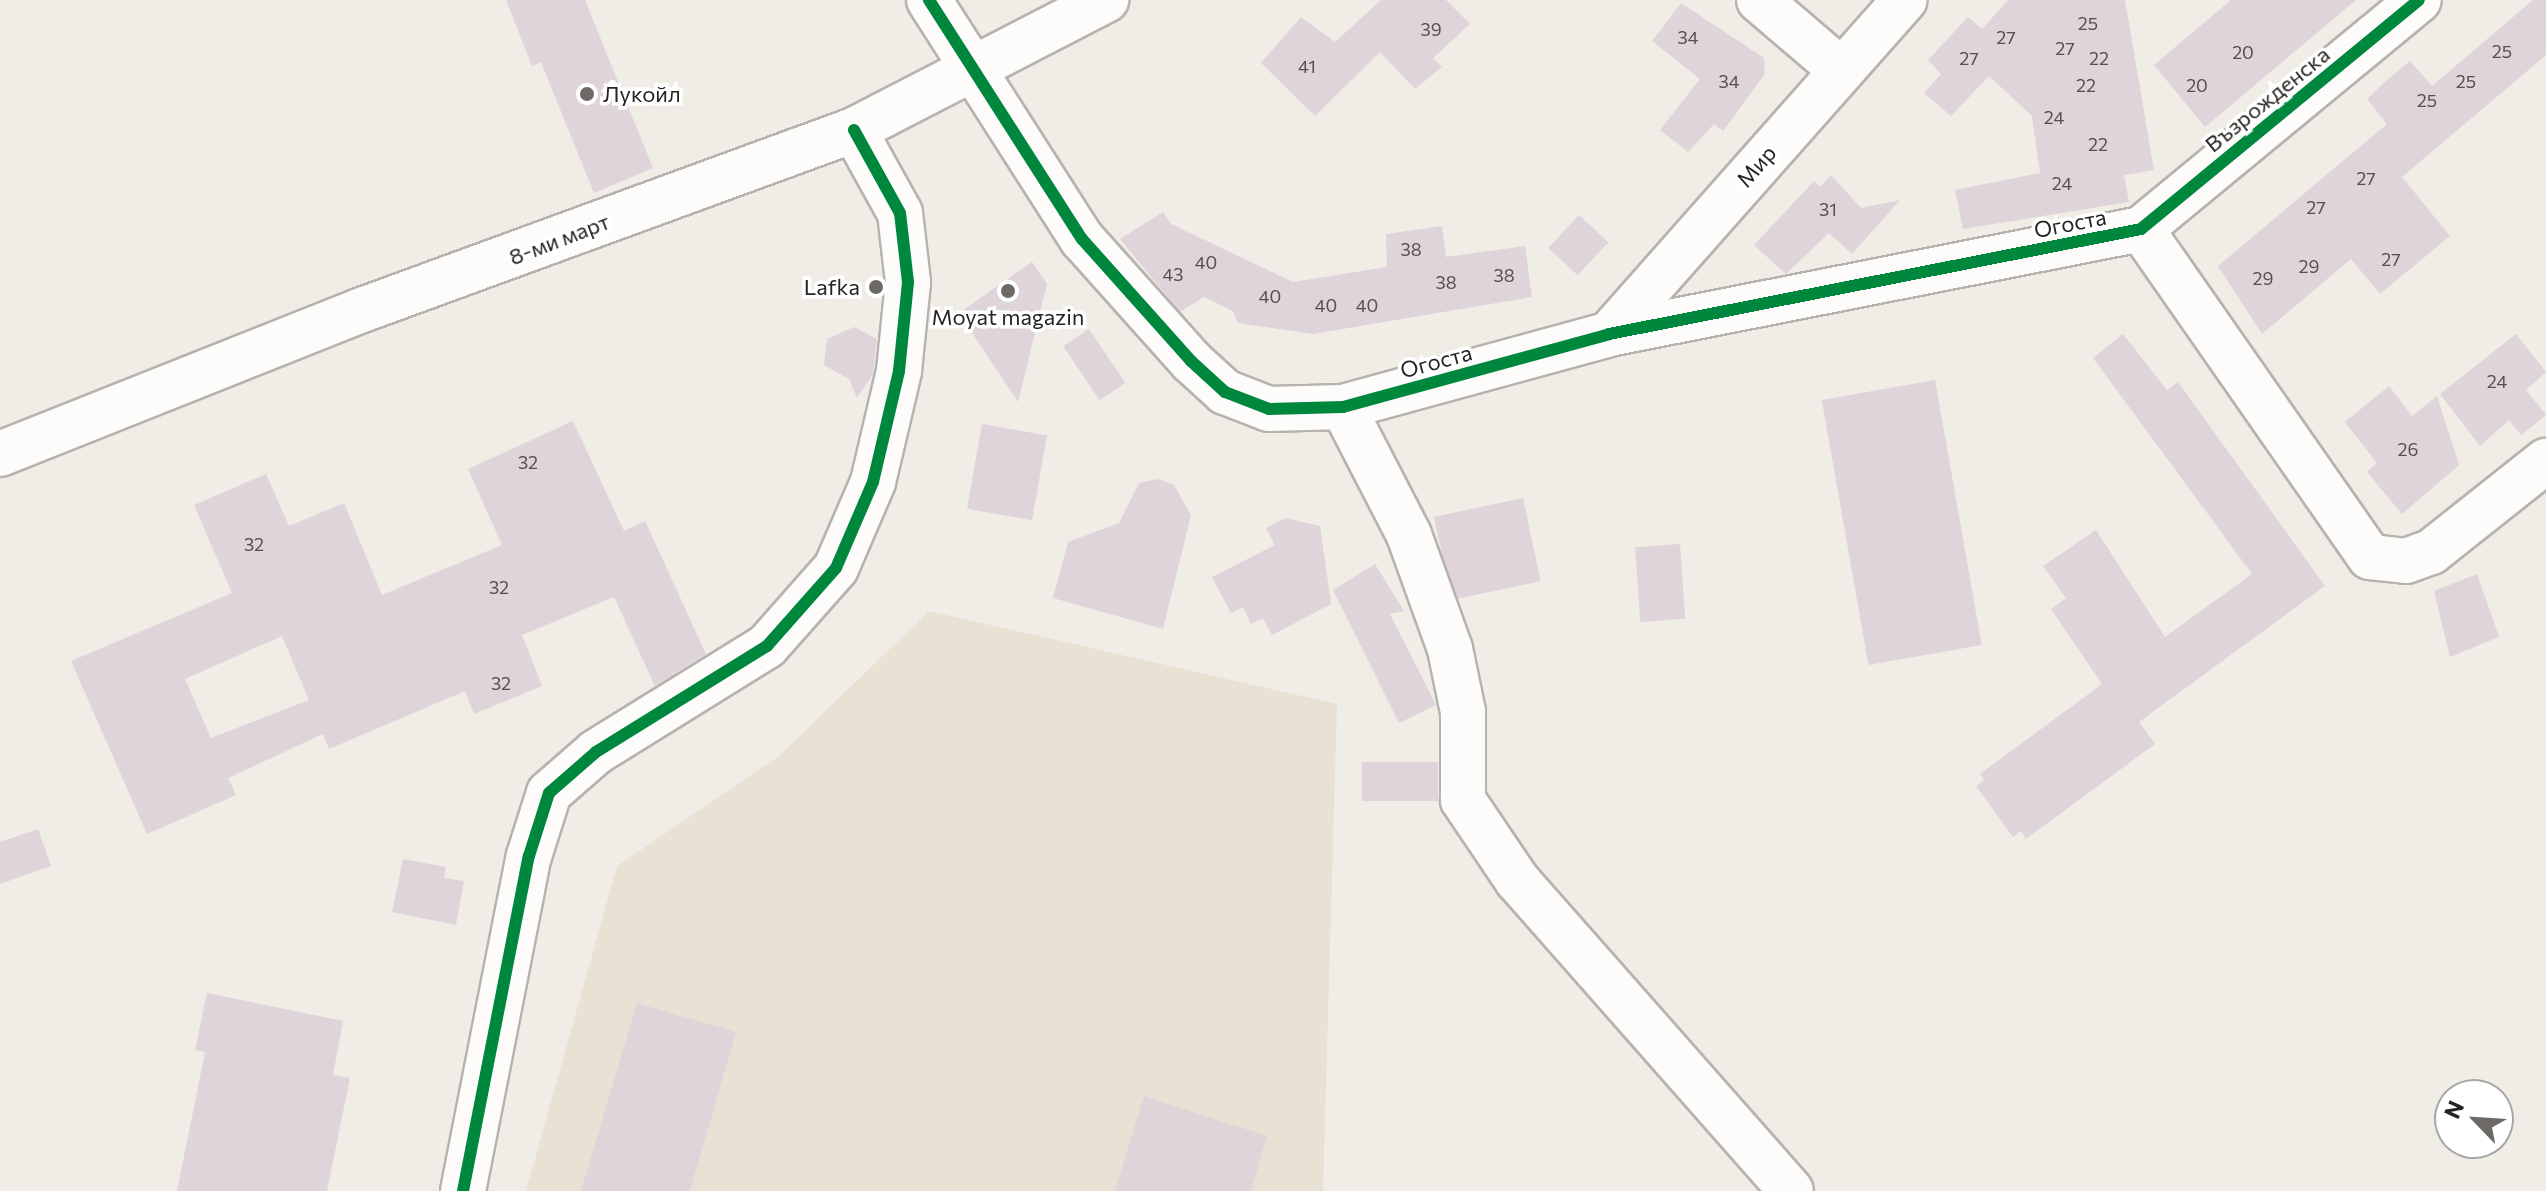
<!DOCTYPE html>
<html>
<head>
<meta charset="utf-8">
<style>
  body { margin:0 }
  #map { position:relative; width:2546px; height:1191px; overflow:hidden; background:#f0ece6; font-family:Commissioner,sans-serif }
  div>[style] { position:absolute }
  .built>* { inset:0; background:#eae1d5 }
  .building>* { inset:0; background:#ded4da; transform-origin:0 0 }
  .roads { filter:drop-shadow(2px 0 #b6b3ae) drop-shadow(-2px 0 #b6b3ae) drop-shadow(0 2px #b6b3ae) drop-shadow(0 -2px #b6b3ae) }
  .minor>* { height:44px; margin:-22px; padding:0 22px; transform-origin:22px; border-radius:22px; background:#fdfcfb }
  .secondary>* { height:44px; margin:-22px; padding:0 22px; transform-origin:22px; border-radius:22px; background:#fdfcfb }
  .cycleway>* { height:12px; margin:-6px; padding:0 6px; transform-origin:6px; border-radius:6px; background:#00873e }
  .dots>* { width:22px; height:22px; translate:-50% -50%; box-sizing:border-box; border:4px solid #fff; border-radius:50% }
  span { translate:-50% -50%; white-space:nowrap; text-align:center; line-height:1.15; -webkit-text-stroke:7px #fff; paint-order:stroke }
  .number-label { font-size:18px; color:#54504e }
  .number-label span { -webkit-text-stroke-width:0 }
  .poi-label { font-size:22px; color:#262420 }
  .left { translate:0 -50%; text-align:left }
  .right { translate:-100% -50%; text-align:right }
  .street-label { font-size:22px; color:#262420 }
  .north { position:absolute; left:2434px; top:1079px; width:80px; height:80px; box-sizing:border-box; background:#fff; border:2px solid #a8a7a6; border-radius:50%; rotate:295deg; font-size:22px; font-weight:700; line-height:32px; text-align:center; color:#262420 }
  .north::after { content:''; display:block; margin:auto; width:28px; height:36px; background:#6d6a65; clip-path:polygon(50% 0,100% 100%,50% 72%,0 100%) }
</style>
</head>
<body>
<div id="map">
  <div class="built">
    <i style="clip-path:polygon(929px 611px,1337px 704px,1323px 1191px,526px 1191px,617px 866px,779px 756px)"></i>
  </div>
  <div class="building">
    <i style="clip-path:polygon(506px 0,585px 0,653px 168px,594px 193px,541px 62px,532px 66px)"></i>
    <i style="clip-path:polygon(1381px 0,1446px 0,1470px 24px,1433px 58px,1442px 67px,1415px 89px,1380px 52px,1315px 116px,1261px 63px,1301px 17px,1335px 42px)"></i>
    <i style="clip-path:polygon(2008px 0,2125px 0,2154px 170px,2124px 175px,2129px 202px,1963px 229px,1955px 190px,2040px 173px,2032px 116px,1989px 76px,1951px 116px,1924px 93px,1941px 74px,1928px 60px,1968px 17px,1982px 29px)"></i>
    <i style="clip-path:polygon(2231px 0,2356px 0,2205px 127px,2154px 65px)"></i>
    <i style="clip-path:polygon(2533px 0,2546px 0,2546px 55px,2402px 177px,2450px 236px,2380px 294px,2351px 259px,2262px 334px,2218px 266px,2387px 124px,2367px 99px,2388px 79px,2410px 61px,2432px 86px)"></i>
    <i style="clip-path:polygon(1681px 3px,1764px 58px,1765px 74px,1723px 131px,1714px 124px,1688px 152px,1660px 130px,1700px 79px,1652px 41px)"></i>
    <i style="clip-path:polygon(1831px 175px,1861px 208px,1900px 200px,1852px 254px,1829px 233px,1786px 274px,1754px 245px,1814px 181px,1820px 187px)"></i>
    <i style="clip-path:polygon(1163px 212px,1171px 224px,1293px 282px,1387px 267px,1386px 234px,1442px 226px,1446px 257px,1525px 246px,1532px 297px,1313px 334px,1238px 323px,1233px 311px,1204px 297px,1180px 312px,1120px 239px)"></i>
    <i style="left:1579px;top:215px;width:40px;height:45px;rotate:43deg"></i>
    <i style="clip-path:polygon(1032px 262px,1047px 284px,1018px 402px,959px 313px)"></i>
    <i style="clip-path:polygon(854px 327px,877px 339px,873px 374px,857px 398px,849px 379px,824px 365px,827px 339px)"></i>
    <i style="left:1089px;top:329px;width:65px;height:31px;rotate:56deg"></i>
    <i style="clip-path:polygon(2123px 334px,2167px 390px,2178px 382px,2325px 586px,2139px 722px,2155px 744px,2026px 839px,2021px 831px,2013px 837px,1976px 786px,1984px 780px,1980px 774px,2102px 684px,2051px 609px,2066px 598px,2043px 566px,2096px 530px,2165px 637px,2252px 574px,2093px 358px)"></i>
    <i style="clip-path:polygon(2516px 334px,2546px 372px,2526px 390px,2546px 415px,2521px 435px,2509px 420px,2480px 446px,2440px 394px)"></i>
    <i style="left:1935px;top:380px;width:269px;height:115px;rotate:80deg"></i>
    <i style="clip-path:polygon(2389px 386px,2412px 416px,2437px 396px,2459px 465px,2402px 514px,2367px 472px,2377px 463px,2345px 422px)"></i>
    <i style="clip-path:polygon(evenodd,573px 421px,624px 531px,645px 521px,706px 654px,655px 686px,614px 597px,522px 635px,542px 686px,474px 714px,465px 691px,329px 749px,323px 734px,228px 778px,236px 795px,147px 834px,71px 661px,232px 593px,194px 505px,266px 474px,289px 526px,344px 503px,382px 595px,502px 545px,468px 469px,573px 421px,282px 636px,309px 700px,211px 738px,185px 679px,282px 636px)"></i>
    <i style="left:982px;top:424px;width:66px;height:86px;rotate:10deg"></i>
    <i style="clip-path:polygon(1158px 479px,1174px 485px,1191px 515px,1163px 629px,1053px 598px,1068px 542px,1119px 523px,1139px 483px)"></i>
    <i style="left:1523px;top:498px;width:85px;height:91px;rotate:78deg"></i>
    <i style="clip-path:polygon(1286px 518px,1320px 526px,1331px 604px,1272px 635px,1263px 618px,1251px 624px,1243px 607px,1231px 613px,1212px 577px,1275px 545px,1266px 528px)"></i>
    <i style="left:1680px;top:544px;width:75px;height:45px;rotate:86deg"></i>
    <i style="clip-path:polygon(1375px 564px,1404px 611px,1390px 614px,1436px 705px,1399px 723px,1333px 590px)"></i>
    <i style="clip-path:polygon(2477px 574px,2499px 637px,2450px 657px,2434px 591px)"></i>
    <i style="left:1362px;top:762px;width:76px;height:39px"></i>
    <i style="clip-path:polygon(38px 829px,51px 866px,0 884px,0 842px)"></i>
    <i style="clip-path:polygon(403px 859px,446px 867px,444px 878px,464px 881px,456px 925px,392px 912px)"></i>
    <i style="clip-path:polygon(207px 993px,343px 1021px,333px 1075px,350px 1078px,327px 1191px,177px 1191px,205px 1052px,195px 1050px)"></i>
    <i style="clip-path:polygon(637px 1003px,736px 1032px,690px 1191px,581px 1191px)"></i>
    <i style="clip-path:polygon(1144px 1096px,1267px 1136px,1251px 1191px,1115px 1191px)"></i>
  </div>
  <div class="roads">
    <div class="minor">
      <i style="left:929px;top:0;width:284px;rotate:57.4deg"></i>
      <i style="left:1082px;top:239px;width:164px;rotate:48.2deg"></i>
      <i style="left:1191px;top:361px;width:46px;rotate:42.4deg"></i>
      <i style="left:1225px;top:392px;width:47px;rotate:21.1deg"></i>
      <i style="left:1269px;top:409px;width:74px;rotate:-1.5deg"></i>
      <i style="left:1343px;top:407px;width:276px;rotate:-15.3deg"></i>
      <i style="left:1609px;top:334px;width:542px;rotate:-11.16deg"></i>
      <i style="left:2141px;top:229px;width:360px;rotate:-39.5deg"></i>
      <i style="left:1759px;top:0;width:108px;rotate:40.5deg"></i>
      <i style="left:2141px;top:229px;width:400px;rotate:55.1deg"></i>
      <i style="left:2370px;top:557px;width:36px;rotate:6deg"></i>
      <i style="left:2406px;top:561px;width:27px;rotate:-20deg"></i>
      <i style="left:2431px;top:552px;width:147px;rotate:-38.4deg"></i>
      <i style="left:1609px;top:334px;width:446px;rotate:-48.5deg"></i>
      <i style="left:1343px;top:407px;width:144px;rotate:62.7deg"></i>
      <i style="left:1409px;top:535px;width:121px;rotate:70.2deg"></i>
      <i style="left:1450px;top:649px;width:64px;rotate:78.3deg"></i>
      <i style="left:1463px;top:712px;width:88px;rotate:90deg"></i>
      <i style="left:1463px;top:800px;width:97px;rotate:56deg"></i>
      <i style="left:1517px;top:880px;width:414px;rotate:48.6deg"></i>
      <i style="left:463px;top:1191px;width:341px;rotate:-78.9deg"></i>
      <i style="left:529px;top:856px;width:66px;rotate:-72.4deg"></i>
      <i style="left:549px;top:793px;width:62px;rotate:-41.1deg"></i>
      <i style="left:596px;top:752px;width:201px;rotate:-31.8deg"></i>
      <i style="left:767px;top:646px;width:104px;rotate:-48.5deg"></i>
      <i style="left:836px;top:568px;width:94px;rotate:-66.7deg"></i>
      <i style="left:873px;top:482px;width:114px;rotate:-76.8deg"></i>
      <i style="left:899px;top:371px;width:89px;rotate:-84.2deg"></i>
      <i style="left:908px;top:282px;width:69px;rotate:-96.6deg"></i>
      <i style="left:900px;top:213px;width:95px;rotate:-119deg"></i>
    </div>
    <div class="secondary">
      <i style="left:0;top:454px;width:390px;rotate:-21.7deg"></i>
      <i style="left:362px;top:310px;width:524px;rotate:-20.1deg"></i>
      <i style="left:854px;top:130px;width:284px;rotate:-27.3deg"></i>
    </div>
  </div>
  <div class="cycleway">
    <i style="left:929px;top:0;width:284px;rotate:57.4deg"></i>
    <i style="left:1082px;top:239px;width:164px;rotate:48.2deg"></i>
    <i style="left:1191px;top:361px;width:46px;rotate:42.4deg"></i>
    <i style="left:1225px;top:392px;width:47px;rotate:21.1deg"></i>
    <i style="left:1269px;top:409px;width:74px;rotate:-1.5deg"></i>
    <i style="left:1343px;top:407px;width:276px;rotate:-15.3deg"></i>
    <i style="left:1609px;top:334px;width:542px;rotate:-11.16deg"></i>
    <i style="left:2141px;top:229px;width:360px;rotate:-39.5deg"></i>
    <i style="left:463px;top:1191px;width:341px;rotate:-78.9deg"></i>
    <i style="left:529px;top:856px;width:66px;rotate:-72.4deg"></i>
    <i style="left:549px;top:793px;width:62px;rotate:-41.1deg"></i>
    <i style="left:596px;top:752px;width:201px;rotate:-31.8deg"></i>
    <i style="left:767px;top:646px;width:104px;rotate:-48.5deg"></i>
    <i style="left:836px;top:568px;width:94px;rotate:-66.7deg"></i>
    <i style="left:873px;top:482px;width:114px;rotate:-76.8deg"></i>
    <i style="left:899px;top:371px;width:89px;rotate:-84.2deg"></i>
    <i style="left:908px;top:282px;width:69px;rotate:-96.6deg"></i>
    <i style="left:900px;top:213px;width:95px;rotate:-119deg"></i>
  </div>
  <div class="dots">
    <i style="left:587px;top:94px;background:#6d6a65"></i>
    <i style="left:876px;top:287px;background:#6d6a65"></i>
    <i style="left:1008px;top:291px;background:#6d6a65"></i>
  </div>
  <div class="number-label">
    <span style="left:2088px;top:23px">25</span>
    <span style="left:1431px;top:29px">39</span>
    <span style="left:1688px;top:37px">34</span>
    <span style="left:2006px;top:37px">27</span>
    <span style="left:2065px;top:48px">27</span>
    <span style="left:2502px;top:51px">25</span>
    <span style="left:2243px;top:52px">20</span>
    <span style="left:1969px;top:58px">27</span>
    <span style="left:2099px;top:58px">22</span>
    <span style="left:1307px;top:66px">41</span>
    <span style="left:1729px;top:81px">34</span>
    <span style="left:2466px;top:81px">25</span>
    <span style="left:2086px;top:85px">22</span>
    <span style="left:2197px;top:85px">20</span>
    <span style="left:2427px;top:100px">25</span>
    <span style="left:2054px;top:117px">24</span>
    <span style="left:2098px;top:144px">22</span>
    <span style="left:2366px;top:178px">27</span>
    <span style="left:2062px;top:183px">24</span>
    <span style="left:2316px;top:207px">27</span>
    <span style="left:1828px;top:209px">31</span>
    <span style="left:1411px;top:249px">38</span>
    <span style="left:2391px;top:259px">27</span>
    <span style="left:1206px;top:262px">40</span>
    <span style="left:2309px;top:266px">29</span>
    <span style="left:1173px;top:274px">43</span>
    <span style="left:1504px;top:275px">38</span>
    <span style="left:2263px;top:278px">29</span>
    <span style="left:1446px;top:282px">38</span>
    <span style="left:1270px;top:296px">40</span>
    <span style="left:1326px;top:305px">40</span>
    <span style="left:1367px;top:305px">40</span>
    <span style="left:2497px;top:381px">24</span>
    <span style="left:2408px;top:449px">26</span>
    <span style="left:528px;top:462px">32</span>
    <span style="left:254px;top:544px">32</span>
    <span style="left:499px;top:587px">32</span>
    <span style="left:501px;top:683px">32</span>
  </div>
  <div class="poi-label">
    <span class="left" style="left:603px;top:94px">Лукойл</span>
    <span class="right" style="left:860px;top:287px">Lafka</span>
    <span style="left:1008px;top:317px">Moyat magazin</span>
  </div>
  <div class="street-label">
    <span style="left:2267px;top:99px;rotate:-39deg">Възрожденска</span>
    <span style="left:1756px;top:166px;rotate:-49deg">Мир</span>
    <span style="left:2070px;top:223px;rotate:-11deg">Огоста</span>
    <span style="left:559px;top:239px;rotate:-21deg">8-ми март</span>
    <span style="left:1436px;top:361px;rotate:-15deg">Огоста</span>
  </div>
  <div class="north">N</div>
</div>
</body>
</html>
